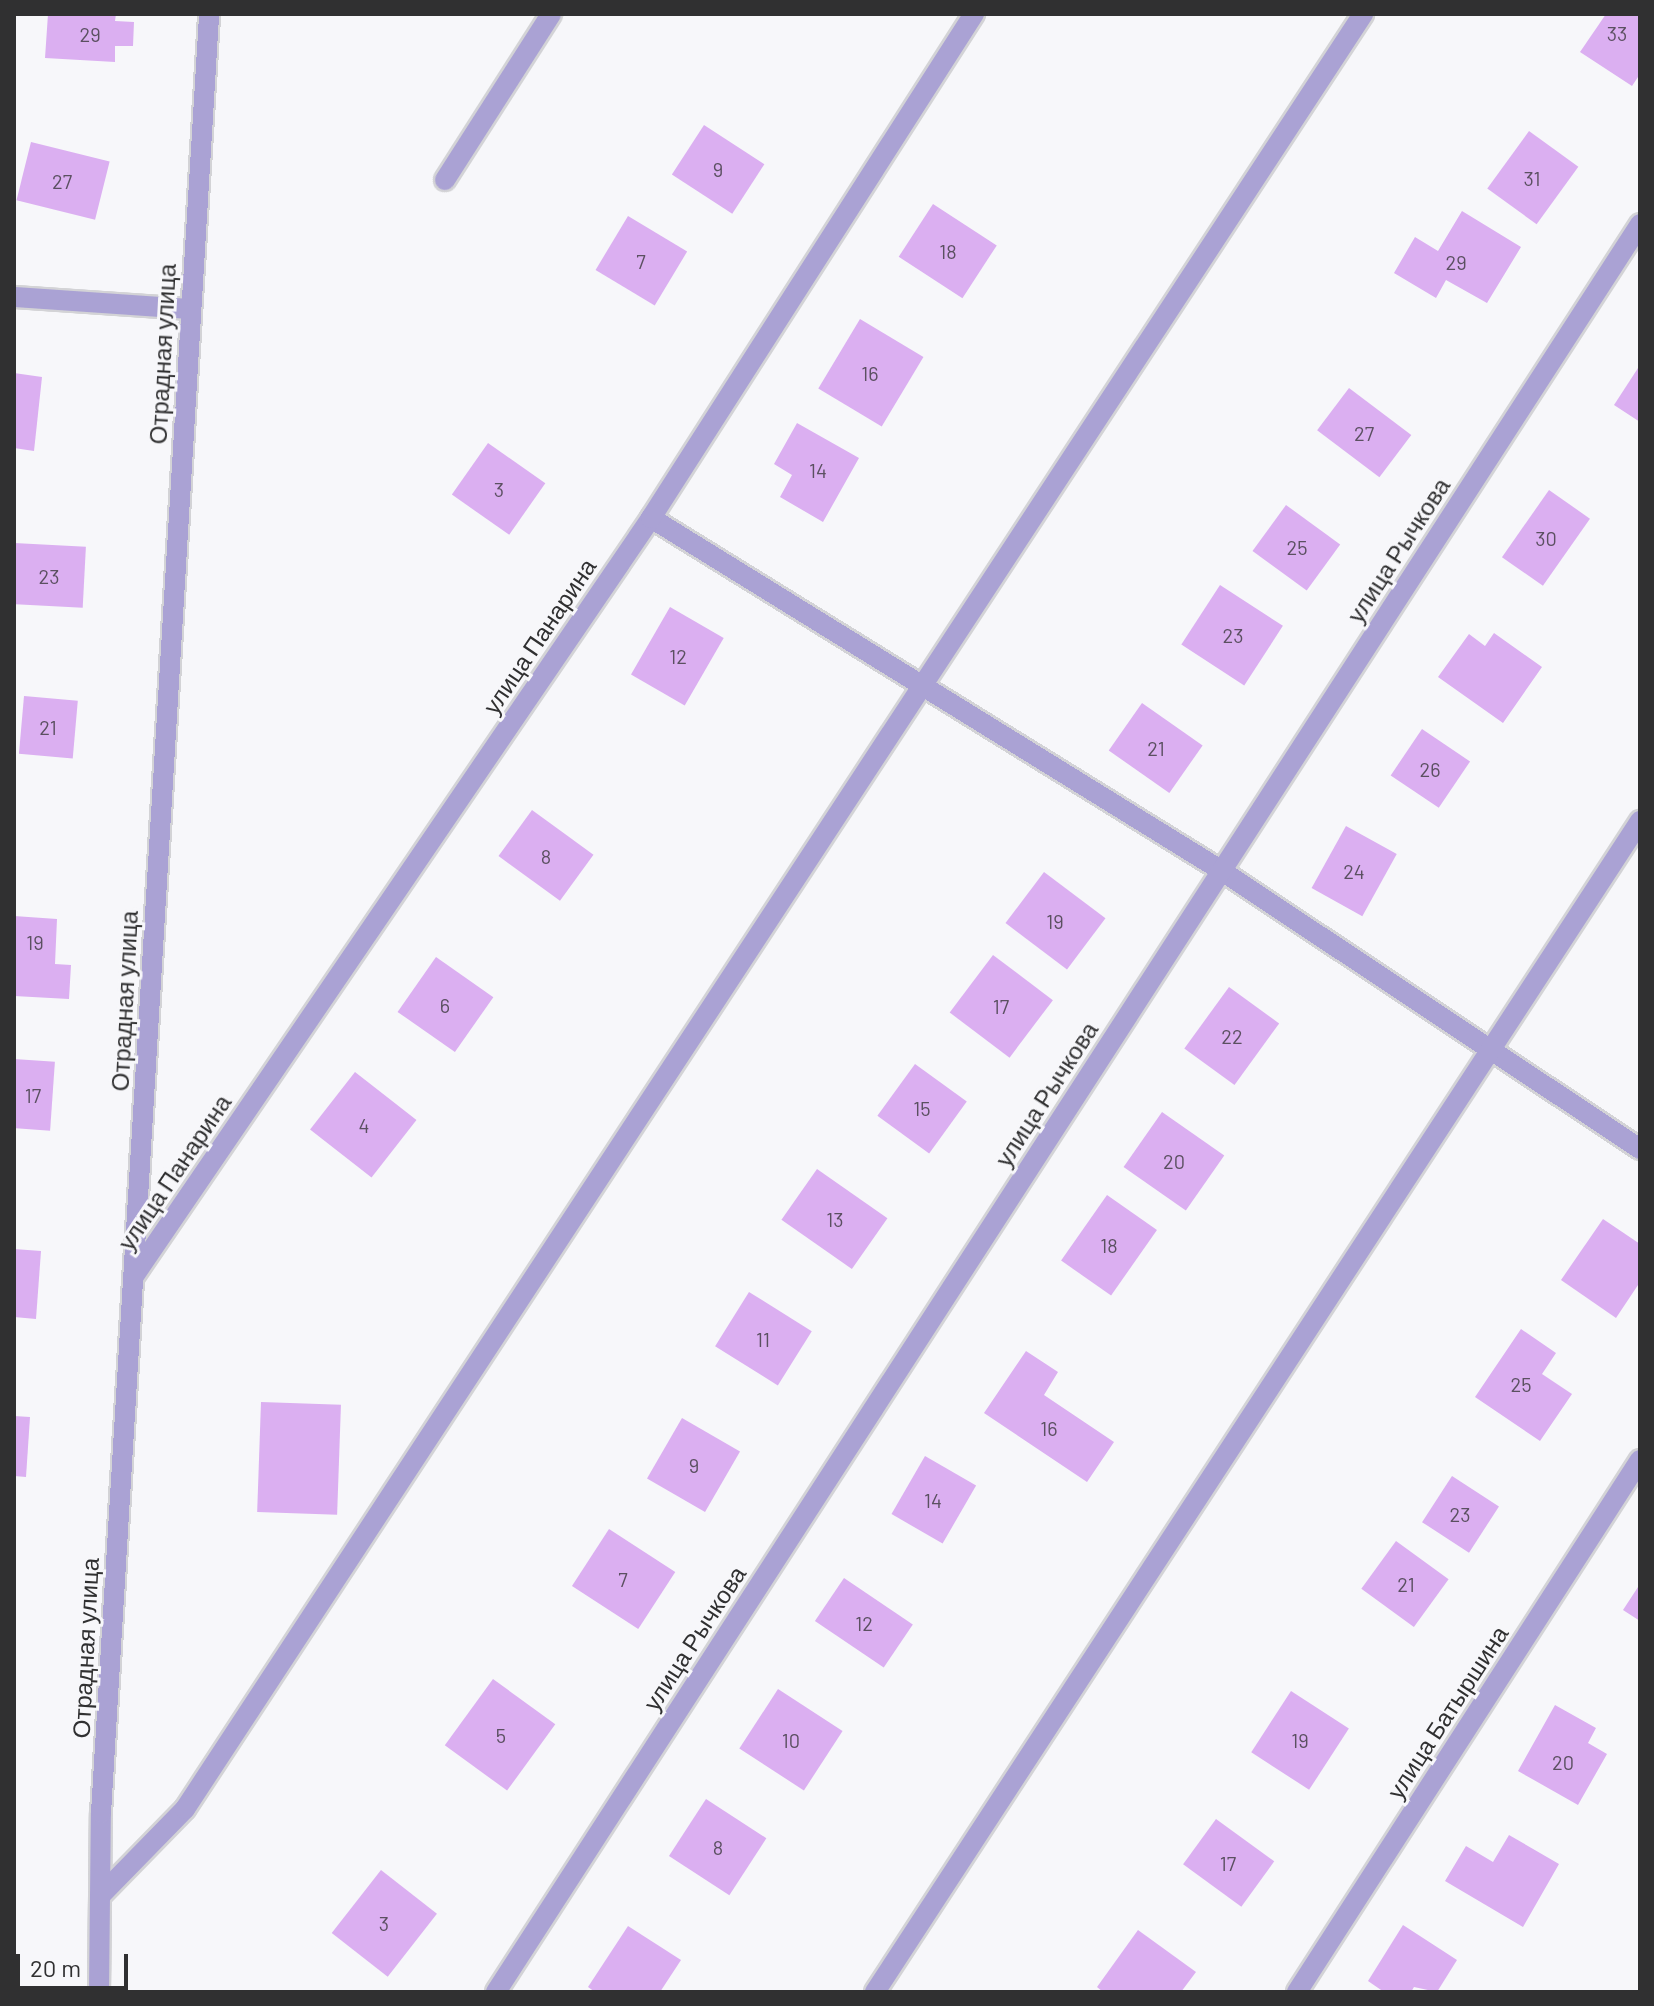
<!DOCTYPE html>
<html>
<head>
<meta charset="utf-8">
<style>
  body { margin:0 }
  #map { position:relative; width:1654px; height:2006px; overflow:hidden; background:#f7f7fa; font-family:Barlow,sans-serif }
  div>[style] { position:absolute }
  .building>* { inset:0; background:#dbaff1; transform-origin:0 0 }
  .roads { filter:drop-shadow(2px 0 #d3d3d6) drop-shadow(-2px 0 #d3d3d6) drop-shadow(0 2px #d3d3d6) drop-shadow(0 -2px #d3d3d6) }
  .service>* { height:20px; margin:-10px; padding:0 10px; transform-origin:10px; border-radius:10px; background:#aaa2d4 }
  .minor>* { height:20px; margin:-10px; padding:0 10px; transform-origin:10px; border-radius:10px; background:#aaa2d4 }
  span { translate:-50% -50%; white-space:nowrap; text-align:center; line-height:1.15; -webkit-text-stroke:6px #f7f7fa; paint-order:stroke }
  .number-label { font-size:20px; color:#5b5061 }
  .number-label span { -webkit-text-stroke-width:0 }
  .street-label { font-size:24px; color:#303031 }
  .frame { position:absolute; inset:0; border:16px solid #303031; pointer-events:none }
  .scale { position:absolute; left:16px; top:1954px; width:112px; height:36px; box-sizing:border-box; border:4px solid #303031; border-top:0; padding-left:10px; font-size:24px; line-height:28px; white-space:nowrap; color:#303031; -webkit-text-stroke:6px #f7f7fa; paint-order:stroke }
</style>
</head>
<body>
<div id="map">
  <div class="building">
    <i style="clip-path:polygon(48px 14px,116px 14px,115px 21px,134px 22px,133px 46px,115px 46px,115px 62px,45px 58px)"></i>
    <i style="clip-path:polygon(1606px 14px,1640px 14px,1640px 74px,1632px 86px,1580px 52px)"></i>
    <i style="left:704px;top:125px;width:72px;height:59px;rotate:33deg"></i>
    <i style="left:1529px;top:131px;width:61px;height:71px;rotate:36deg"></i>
    <i style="left:31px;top:142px;width:81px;height:60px;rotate:14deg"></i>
    <i style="left:933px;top:204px;width:76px;height:63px;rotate:33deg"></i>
    <i style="clip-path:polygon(1462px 211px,1521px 247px,1487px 303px,1446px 280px,1436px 298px,1394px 273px,1415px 237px,1438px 251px)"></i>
    <i style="left:628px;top:216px;width:69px;height:63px;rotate:31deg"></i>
    <i style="left:860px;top:319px;width:74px;height:81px;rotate:31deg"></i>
    <i style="clip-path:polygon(1640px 365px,1640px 422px,1614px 405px)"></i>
    <i style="clip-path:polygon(14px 373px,42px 377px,34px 451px,14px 448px)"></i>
    <i style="left:1349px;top:388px;width:78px;height:53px;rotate:37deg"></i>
    <i style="clip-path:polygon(797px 423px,859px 458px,823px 522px,780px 497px,792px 475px,774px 464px)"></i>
    <i style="left:488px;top:443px;width:70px;height:63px;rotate:35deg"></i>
    <i style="left:1549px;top:490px;width:50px;height:82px;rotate:35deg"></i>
    <i style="left:1286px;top:505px;width:67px;height:57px;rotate:36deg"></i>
    <i style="left:14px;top:543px;width:72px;height:61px;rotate:3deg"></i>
    <i style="left:1220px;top:585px;width:75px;height:71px;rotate:33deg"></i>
    <i style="left:670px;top:607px;width:62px;height:78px;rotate:30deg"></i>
    <i style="clip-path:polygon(1494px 633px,1542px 667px,1503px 723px,1438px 677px,1469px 634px,1485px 646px)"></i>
    <i style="left:24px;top:696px;width:54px;height:58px;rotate:5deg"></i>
    <i style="left:1142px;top:703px;width:74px;height:58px;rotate:35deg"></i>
    <i style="left:1422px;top:729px;width:58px;height:56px;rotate:34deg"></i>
    <i style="left:532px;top:810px;width:76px;height:57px;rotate:36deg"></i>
    <i style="left:1346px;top:826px;width:58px;height:71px;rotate:29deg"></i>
    <i style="left:1044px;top:872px;width:77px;height:64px;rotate:37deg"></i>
    <i style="clip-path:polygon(14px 916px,57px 919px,55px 964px,71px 965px,69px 999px,14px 996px)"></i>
    <i style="left:993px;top:955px;width:75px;height:72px;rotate:37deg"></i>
    <i style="left:436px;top:957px;width:70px;height:67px;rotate:35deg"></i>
    <i style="left:1229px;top:987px;width:62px;height:76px;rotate:36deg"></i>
    <i style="left:14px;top:1059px;width:41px;height:69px;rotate:4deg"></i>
    <i style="left:915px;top:1064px;width:64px;height:64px;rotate:36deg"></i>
    <i style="left:355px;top:1072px;width:78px;height:73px;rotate:38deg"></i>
    <i style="left:1162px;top:1112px;width:76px;height:67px;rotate:35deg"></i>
    <i style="left:817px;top:1169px;width:86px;height:62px;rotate:35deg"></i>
    <i style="left:1107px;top:1195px;width:61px;height:80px;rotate:35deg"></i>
    <i style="clip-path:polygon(1603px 1219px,1640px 1244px,1640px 1282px,1616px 1318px,1561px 1280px)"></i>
    <i style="clip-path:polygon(14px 1249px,41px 1251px,36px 1319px,14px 1317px)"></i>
    <i style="left:749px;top:1292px;width:74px;height:64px;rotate:32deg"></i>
    <i style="clip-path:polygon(1521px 1329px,1556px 1353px,1542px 1374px,1572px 1394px,1540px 1441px,1475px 1397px)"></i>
    <i style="clip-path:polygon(1026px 1351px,1058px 1372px,1044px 1395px,1114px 1442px,1087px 1482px,984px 1413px)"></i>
    <i style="left:261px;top:1402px;width:80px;height:110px;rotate:2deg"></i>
    <i style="clip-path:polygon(14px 1416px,30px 1417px,26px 1477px,14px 1476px)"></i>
    <i style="left:682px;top:1418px;width:67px;height:70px;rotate:30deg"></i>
    <i style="left:925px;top:1456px;width:59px;height:67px;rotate:30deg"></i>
    <i style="left:1452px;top:1476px;width:56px;height:55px;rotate:33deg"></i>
    <i style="left:609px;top:1529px;width:79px;height:68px;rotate:33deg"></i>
    <i style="left:1396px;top:1541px;width:65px;height:59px;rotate:36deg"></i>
    <i style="left:844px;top:1578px;width:83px;height:52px;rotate:34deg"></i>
    <i style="clip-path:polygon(1640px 1584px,1640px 1621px,1623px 1610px)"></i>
    <i style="left:493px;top:1679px;width:77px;height:82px;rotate:36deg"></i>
    <i style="left:778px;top:1689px;width:77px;height:71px;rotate:33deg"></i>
    <i style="left:1291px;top:1691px;width:69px;height:73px;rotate:33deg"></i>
    <i style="clip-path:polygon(1555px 1705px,1596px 1728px,1588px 1743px,1607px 1754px,1578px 1805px,1518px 1771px)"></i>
    <i style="left:706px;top:1799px;width:72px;height:68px;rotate:33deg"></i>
    <i style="left:1216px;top:1819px;width:72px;height:56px;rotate:36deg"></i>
    <i style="clip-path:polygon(1509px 1835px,1559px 1864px,1523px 1927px,1445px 1881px,1466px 1846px,1493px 1862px)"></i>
    <i style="left:381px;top:1870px;width:71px;height:80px;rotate:38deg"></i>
    <i style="clip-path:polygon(1403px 1925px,1457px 1960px,1437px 1992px,1414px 1987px,1411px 1992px,1384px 1992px,1368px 1981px)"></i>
    <i style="clip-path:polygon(628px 1926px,681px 1960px,660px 1992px,595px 1992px,588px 1987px)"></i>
    <i style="clip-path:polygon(1138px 1930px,1196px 1972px,1181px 1992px,1103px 1992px,1097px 1987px)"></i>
  </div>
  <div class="roads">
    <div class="service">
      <i style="left:445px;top:180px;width:197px;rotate:-57.4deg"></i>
      <i style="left:651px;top:518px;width:671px;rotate:31.72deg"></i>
      <i style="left:1222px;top:871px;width:502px;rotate:33.63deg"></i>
      <i style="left:100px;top:1896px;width:122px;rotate:-45.7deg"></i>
      <i style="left:185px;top:1809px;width:2147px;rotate:-56.72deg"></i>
      <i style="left:875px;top:1992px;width:1399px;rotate:-56.84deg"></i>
    </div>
    <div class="minor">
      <i style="left:14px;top:297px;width:177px;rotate:3.9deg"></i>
      <i style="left:134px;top:1276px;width:918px;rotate:-55.7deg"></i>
      <i style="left:651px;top:518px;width:599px;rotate:-57.35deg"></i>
      <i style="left:99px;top:1992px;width:179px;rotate:-89.4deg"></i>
      <i style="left:101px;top:1813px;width:1802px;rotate:-86.56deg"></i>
      <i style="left:496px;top:1992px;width:2106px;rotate:-57.09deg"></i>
      <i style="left:1297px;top:1992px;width:633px;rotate:-57.19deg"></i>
    </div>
  </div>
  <div class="number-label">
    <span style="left:1617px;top:33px">33</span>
    <span style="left:90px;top:34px">29</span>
    <span style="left:718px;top:169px">9</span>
    <span style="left:1532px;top:178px">31</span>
    <span style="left:62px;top:181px">27</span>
    <span style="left:948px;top:251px">18</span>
    <span style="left:641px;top:261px">7</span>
    <span style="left:1456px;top:262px">29</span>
    <span style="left:870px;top:373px">16</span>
    <span style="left:1364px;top:433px">27</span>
    <span style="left:818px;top:470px">14</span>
    <span style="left:499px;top:489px">3</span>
    <span style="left:1546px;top:538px">30</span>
    <span style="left:1297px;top:547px">25</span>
    <span style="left:49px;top:576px">23</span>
    <span style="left:1233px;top:635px">23</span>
    <span style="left:678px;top:656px">12</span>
    <span style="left:48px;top:727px">21</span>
    <span style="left:1156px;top:748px">21</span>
    <span style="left:1430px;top:769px">26</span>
    <span style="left:546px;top:856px">8</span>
    <span style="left:1354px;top:871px">24</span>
    <span style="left:1055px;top:921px">19</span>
    <span style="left:35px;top:942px">19</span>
    <span style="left:445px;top:1005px">6</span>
    <span style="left:1001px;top:1006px">17</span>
    <span style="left:1232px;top:1036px">22</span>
    <span style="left:33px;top:1095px">17</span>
    <span style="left:922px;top:1108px">15</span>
    <span style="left:364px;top:1125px">4</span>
    <span style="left:1174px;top:1161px">20</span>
    <span style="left:835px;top:1219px">13</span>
    <span style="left:1109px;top:1245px">18</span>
    <span style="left:763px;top:1339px">11</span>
    <span style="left:1521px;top:1384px">25</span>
    <span style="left:1049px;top:1428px">16</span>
    <span style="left:694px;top:1465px">9</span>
    <span style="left:933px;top:1500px">14</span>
    <span style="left:1460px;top:1514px">23</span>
    <span style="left:623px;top:1579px">7</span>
    <span style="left:1406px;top:1584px">21</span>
    <span style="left:864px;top:1623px">12</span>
    <span style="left:501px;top:1735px">5</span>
    <span style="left:791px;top:1740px">10</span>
    <span style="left:1300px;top:1740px">19</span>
    <span style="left:1563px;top:1762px">20</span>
    <span style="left:718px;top:1847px">8</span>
    <span style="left:1228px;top:1863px">17</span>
    <span style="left:384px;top:1923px">3</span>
  </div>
  <div class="street-label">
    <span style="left:162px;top:354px;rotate:-87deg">Отрадная улица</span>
    <span style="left:1398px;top:550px;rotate:-57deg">улица Рычкова</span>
    <span style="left:539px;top:636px;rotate:-56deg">улица Панарина</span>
    <span style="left:124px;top:1001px;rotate:-87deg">Отрадная улица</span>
    <span style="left:1046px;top:1094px;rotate:-57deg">улица Рычкова</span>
    <span style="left:174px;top:1172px;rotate:-56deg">улица Панарина</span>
    <span style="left:694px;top:1638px;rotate:-57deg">улица Рычкова</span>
    <span style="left:85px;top:1648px;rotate:-87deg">Отрадная улица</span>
    <span style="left:1447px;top:1712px;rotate:-57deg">улица Батыршина</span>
  </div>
  <div class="frame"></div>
  <div class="scale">20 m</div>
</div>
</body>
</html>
